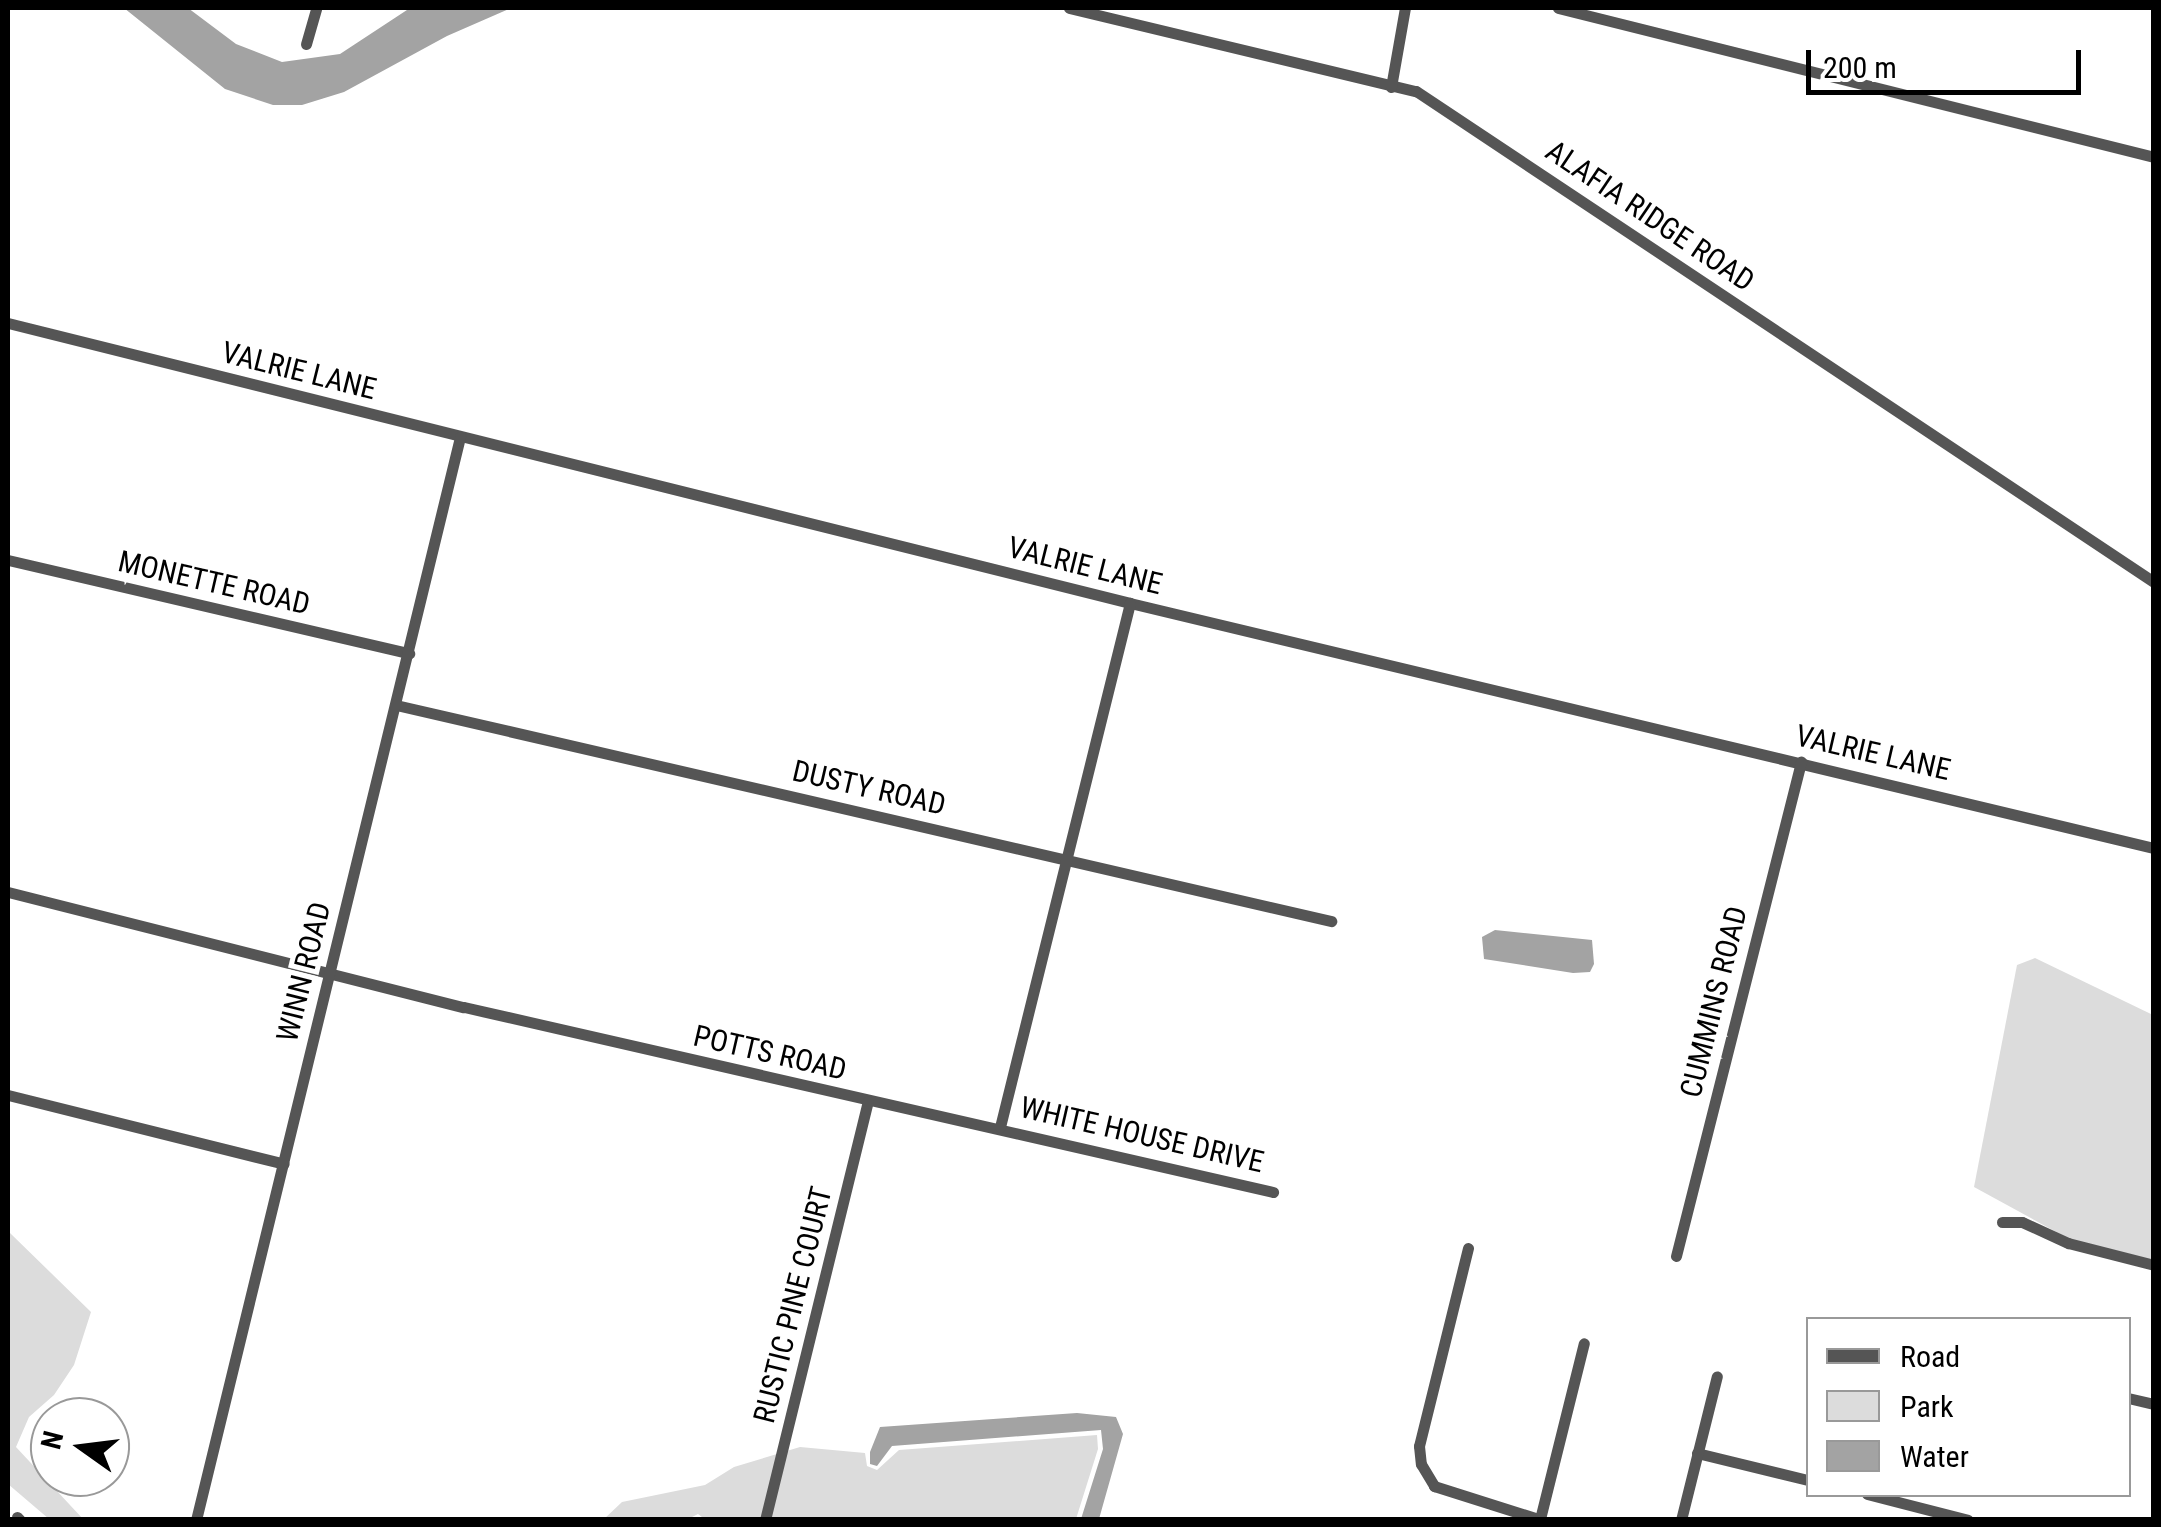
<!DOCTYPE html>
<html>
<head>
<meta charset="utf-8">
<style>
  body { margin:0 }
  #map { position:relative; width:2161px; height:1527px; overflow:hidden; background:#fff; font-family:"Roboto Condensed",sans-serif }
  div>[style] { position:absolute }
  .green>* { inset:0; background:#dcdcdc }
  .water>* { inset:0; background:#a3a3a3 }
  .minor>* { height:11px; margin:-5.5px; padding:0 5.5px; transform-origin:5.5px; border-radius:5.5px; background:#555 }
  span { translate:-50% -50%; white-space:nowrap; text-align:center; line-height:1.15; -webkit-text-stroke:10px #fff; paint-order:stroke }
  .street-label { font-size:30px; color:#000 }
  .frame { position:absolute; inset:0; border:10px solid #000; pointer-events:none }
  .legend { position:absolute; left:1806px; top:1317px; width:325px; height:180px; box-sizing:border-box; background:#fff; border:2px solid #999; margin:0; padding:12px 18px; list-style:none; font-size:30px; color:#000 }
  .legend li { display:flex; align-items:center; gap:20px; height:50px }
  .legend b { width:50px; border:2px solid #999 }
  .north { position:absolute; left:30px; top:1397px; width:100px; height:100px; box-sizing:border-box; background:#fff; border:2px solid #999; border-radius:50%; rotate:284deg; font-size:28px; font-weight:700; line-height:40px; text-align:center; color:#000 }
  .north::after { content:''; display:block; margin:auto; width:35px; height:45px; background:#000; clip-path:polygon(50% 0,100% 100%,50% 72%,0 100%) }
  .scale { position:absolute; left:1806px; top:50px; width:275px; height:45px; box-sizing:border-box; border:5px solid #000; border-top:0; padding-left:12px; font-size:30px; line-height:35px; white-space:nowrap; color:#000; -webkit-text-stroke:8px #fff; paint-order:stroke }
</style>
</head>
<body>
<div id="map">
  <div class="green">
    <i style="clip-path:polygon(2035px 958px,2153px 1015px,2153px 1260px,2069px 1239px,1974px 1187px,2017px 965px)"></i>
    <i style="clip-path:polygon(10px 1233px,91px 1312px,74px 1365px,54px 1395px,29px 1417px,16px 1447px,83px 1519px,49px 1519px,8px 1484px)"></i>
    <i style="clip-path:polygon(1097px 1435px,1098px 1449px,1076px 1519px,706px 1520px,698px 1514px,688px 1519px,603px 1520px,622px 1502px,705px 1485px,734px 1467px,800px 1447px,865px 1453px,867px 1466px,877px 1470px,899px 1450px)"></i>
  </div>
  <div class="water">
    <i style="clip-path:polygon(124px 8px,188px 8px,236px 44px,282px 62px,340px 54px,410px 8px,511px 8px,447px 36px,344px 92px,302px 105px,273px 105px,225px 89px)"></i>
    <i style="clip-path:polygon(1495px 930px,1592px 940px,1594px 964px,1590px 972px,1573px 973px,1484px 959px,1482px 937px)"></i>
    <i style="clip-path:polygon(1077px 1413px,1116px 1417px,1123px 1434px,1099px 1519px,1081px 1519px,1103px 1449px,1101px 1430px,892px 1446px,877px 1466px,870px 1464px,870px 1452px,880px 1427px)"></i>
  </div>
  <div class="minor">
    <i style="left:1069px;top:8px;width:357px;rotate:13.5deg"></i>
    <i style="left:1416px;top:91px;width:886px;rotate:33.64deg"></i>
    <i style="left:1558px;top:8px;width:614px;rotate:14.04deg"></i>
    <i style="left:306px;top:44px;width:37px;rotate:-74deg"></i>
    <i style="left:1391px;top:87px;width:80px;rotate:-80deg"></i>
    <i style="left:8px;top:323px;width:1156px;rotate:14.01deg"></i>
    <i style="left:1130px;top:603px;width:1053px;rotate:13.46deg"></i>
    <i style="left:8px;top:560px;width:412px;rotate:13.1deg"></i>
    <i style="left:396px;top:705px;width:960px;rotate:13.01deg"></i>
    <i style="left:8px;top:892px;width:470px;rotate:14.2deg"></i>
    <i style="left:464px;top:1007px;width:830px;rotate:12.88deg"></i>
    <i style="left:8px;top:1095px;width:284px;rotate:14deg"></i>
    <i style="left:1000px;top:1127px;width:540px;rotate:-76.07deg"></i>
    <i style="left:2002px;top:1222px;width:20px"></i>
    <i style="left:2022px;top:1222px;width:51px;rotate:24.5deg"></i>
    <i style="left:2068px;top:1243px;width:89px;rotate:14.3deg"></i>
    <i style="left:1468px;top:1248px;width:204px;rotate:103.9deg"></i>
    <i style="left:1419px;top:1446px;width:18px;rotate:84deg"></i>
    <i style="left:1421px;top:1464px;width:26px;rotate:59deg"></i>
    <i style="left:1434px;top:1486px;width:112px;rotate:17.6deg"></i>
    <i style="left:1676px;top:1256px;width:510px;rotate:-75.8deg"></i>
    <i style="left:2128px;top:1398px;width:27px;rotate:13deg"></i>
    <i style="left:1697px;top:1453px;width:114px;rotate:13.7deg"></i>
    <i style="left:1867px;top:1494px;width:104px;rotate:14.4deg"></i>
    <i style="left:17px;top:1517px;width:4px;rotate:45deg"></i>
    <i style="left:1540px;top:1519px;width:181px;rotate:-76deg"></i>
    <i style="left:196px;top:1520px;width:1115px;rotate:-76.3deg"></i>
    <i style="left:765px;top:1520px;width:431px;rotate:-76.2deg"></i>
    <i style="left:1681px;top:1520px;width:148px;rotate:-76deg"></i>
  </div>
  <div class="street-label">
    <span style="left:1650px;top:216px;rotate:34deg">ALAFIA RIDGE ROAD</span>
    <span style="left:299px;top:371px;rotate:14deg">VALRIE LANE</span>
    <span style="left:1085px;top:566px;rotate:14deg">VALRIE LANE</span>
    <span style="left:214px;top:583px;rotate:13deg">MONETTE ROAD</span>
    <span style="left:1873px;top:753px;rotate:13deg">VALRIE LANE</span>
    <span style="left:869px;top:788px;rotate:13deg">DUSTY ROAD</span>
    <span style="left:304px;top:972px;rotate:-76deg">WINN ROAD</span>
    <span style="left:1714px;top:1002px;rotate:-76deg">CUMMINS ROAD</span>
    <span style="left:770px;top:1053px;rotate:13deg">POTTS ROAD</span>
    <span style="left:1142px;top:1135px;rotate:13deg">WHITE HOUSE DRIVE</span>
    <span style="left:793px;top:1305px;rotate:-76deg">RUSTIC PINE COURT</span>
  </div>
  <div class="frame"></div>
  <ul class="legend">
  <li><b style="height:12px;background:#555"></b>Road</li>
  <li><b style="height:28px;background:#dcdcdc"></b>Park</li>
  <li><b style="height:28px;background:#a3a3a3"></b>Water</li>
  </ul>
  <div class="north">N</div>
  <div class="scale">200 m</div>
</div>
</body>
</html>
